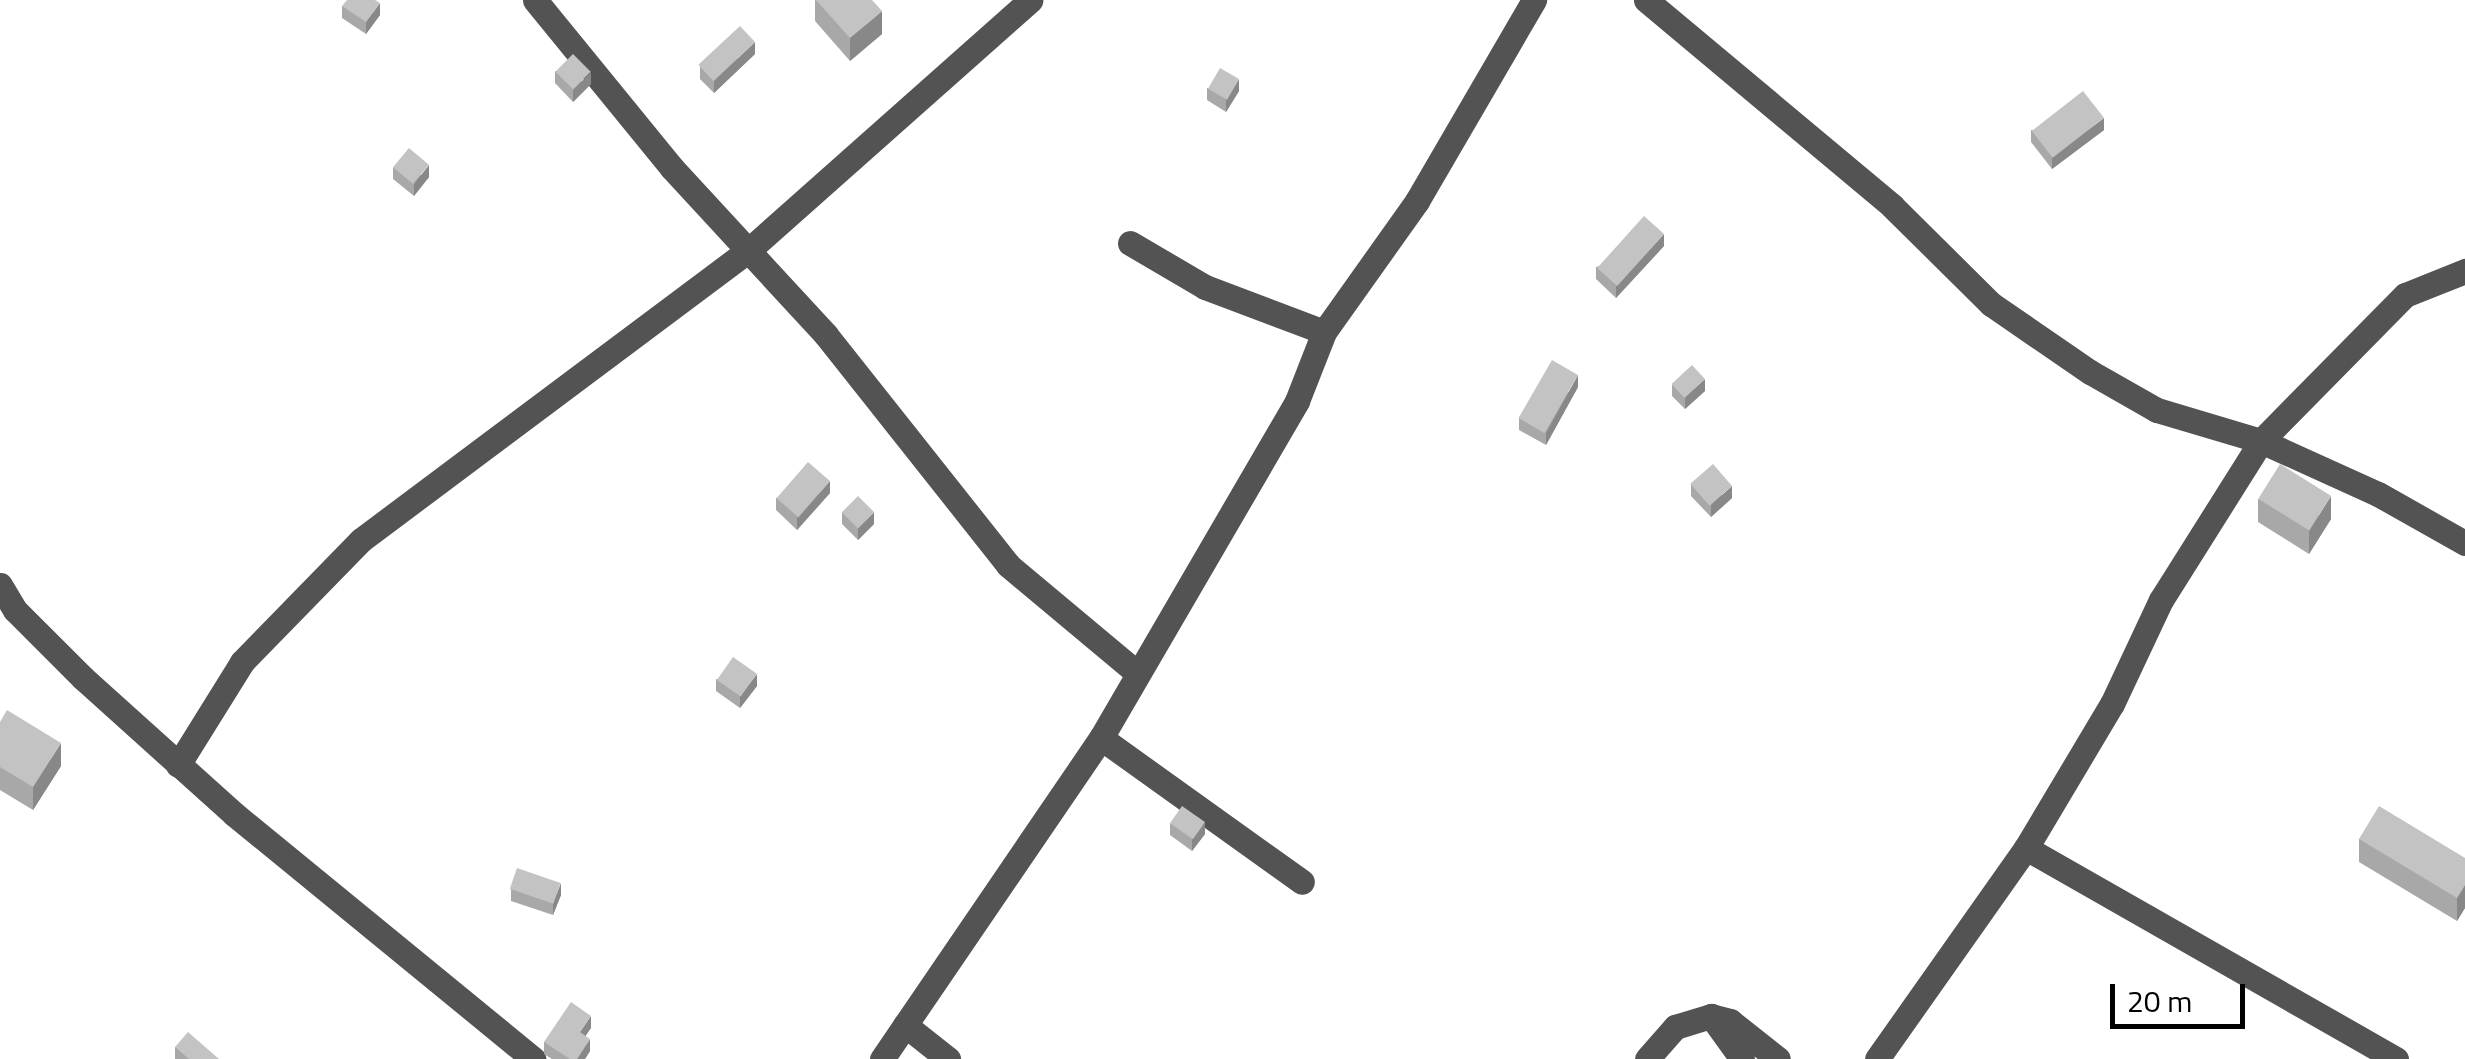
<!DOCTYPE html>
<html>
<head>
<meta charset="utf-8">
<style>
  body { margin:0 }
  #map { position:relative; width:2465px; height:1059px; overflow:hidden; background:#fff; font-family:"Titillium Web",sans-serif }
  div>[style] { position:absolute }
  .minor>* { height:25px; margin:-12.5px; padding:0 12.5px; transform-origin:12.5px; border-radius:12.5px; background:#535353 }
  .wall>* { inset:0; background:#a8a8a8 }
  .shaded-wall>* { inset:0; background:#888 }
  .building>* { inset:0; background:#c3c3c3; transform-origin:0 0 }
  span { translate:-50% -50%; white-space:nowrap; text-align:center; line-height:1.15; -webkit-text-stroke:10px #fff; paint-order:stroke }
  .scale { position:absolute; left:2110px; top:984px; width:135px; height:45px; box-sizing:border-box; border:5px solid #000; border-top:0; padding-left:12px; font-size:30px; line-height:35px; white-space:nowrap; color:#000; -webkit-text-stroke:8px #fff; paint-order:stroke }
</style>
</head>
<body>
<div id="map">
  <div class="minor">
    <i style="left:535px;top:0;width:217px;rotate:50.8deg"></i>
    <i style="left:672px;top:168px;width:227px;rotate:47.3deg"></i>
    <i style="left:826px;top:335px;width:293px;rotate:51.6deg"></i>
    <i style="left:1008px;top:565px;width:168px;rotate:39.9deg"></i>
    <i style="left:1646px;top:0;width:321px;rotate:39.9deg"></i>
    <i style="left:1892px;top:206px;width:139px;rotate:44.7deg"></i>
    <i style="left:1991px;top:304px;width:120px;rotate:34.5deg"></i>
    <i style="left:2090px;top:372px;width:77px;rotate:29.6deg"></i>
    <i style="left:2157px;top:410px;width:109px;rotate:16.6deg"></i>
    <i style="left:2261px;top:441px;width:128px;rotate:24.4deg"></i>
    <i style="left:2378px;top:494px;width:100px;rotate:29.4deg"></i>
    <i style="left:1130px;top:243px;width:87px;rotate:30.4deg"></i>
    <i style="left:1205px;top:287px;width:127px;rotate:20.7deg"></i>
    <i style="left:0;top:585px;width:29px;rotate:59deg"></i>
    <i style="left:15px;top:610px;width:96px;rotate:45deg"></i>
    <i style="left:83px;top:678px;width:203px;rotate:42deg"></i>
    <i style="left:234px;top:814px;width:387px;rotate:39.3deg"></i>
    <i style="left:1101px;top:738px;width:247px;rotate:35.6deg"></i>
    <i style="left:178px;top:765px;width:121px;rotate:-58.1deg"></i>
    <i style="left:242px;top:662px;width:170px;rotate:-45.7deg"></i>
    <i style="left:361px;top:540px;width:486px;rotate:-36.8deg"></i>
    <i style="left:750px;top:249px;width:375px;rotate:-41.6deg"></i>
    <i style="left:2026px;top:848px;width:426px;rotate:29.7deg"></i>
    <i style="left:1711px;top:1016px;width:53px;rotate:54.2deg"></i>
    <i style="left:905px;top:1025px;width:55px;rotate:38.3deg"></i>
    <i style="left:882px;top:1059px;width:389px;rotate:-55.7deg"></i>
    <i style="left:1101px;top:738px;width:390px;rotate:-59.8deg"></i>
    <i style="left:1297px;top:401px;width:74px;rotate:-68.6deg"></i>
    <i style="left:1324px;top:332px;width:161px;rotate:-54.6deg"></i>
    <i style="left:1417px;top:201px;width:233px;rotate:-59.8deg"></i>
    <i style="left:1647px;top:1059px;width:43px;rotate:-48.8deg"></i>
    <i style="left:1675px;top:1027px;width:38px;rotate:-17deg"></i>
    <i style="left:1711px;top:1016px;width:20px;rotate:15deg"></i>
    <i style="left:1730px;top:1021px;width:61px;rotate:38.4deg"></i>
    <i style="left:1877px;top:1059px;width:258px;rotate:-54.8deg"></i>
    <i style="left:2026px;top:848px;width:168px;rotate:-59.2deg"></i>
    <i style="left:2112px;top:704px;width:115px;rotate:-64.8deg"></i>
    <i style="left:2161px;top:600px;width:188px;rotate:-57.8deg"></i>
    <i style="left:2261px;top:441px;width:205px;rotate:-45.4deg"></i>
    <i style="left:2405px;top:295px;width:65px;rotate:-21.8deg"></i>
  </div>
  <div class="wall">
    <i style="clip-path:polygon(815px 0,816px 0,882px 34px,850px 61px,815px 21px)"></i>
    <i style="clip-path:polygon(342px 6px,380px 15px,366px 34px,342px 18px)"></i>
    <i style="clip-path:polygon(755px 54px,714px 93px,700px 79px,700px 67px)"></i>
    <i style="clip-path:polygon(555px 71px,591px 84px,573px 102px,555px 83px)"></i>
    <i style="clip-path:polygon(1207px 88px,1239px 91px,1226px 112px,1207px 100px)"></i>
    <i style="clip-path:polygon(2031px 130px,2104px 130px,2052px 169px,2031px 142px)"></i>
    <i style="clip-path:polygon(393px 167px,429px 177px,414px 196px,393px 179px)"></i>
    <i style="clip-path:polygon(1664px 246px,1616px 298px,1596px 279px,1596px 267px)"></i>
    <i style="clip-path:polygon(1672px 384px,1705px 391px,1685px 409px,1672px 396px)"></i>
    <i style="clip-path:polygon(1578px 387px,1546px 445px,1519px 430px,1519px 418px)"></i>
    <i style="clip-path:polygon(1691px 484px,1732px 498px,1711px 517px,1691px 496px)"></i>
    <i style="clip-path:polygon(830px 493px,797px 530px,776px 510px,776px 498px)"></i>
    <i style="clip-path:polygon(2258px 499px,2331px 519px,2309px 554px,2258px 522px)"></i>
    <i style="clip-path:polygon(842px 512px,874px 524px,858px 540px,842px 524px)"></i>
    <i style="clip-path:polygon(716px 679px,757px 686px,740px 708px,716px 691px)"></i>
    <i style="clip-path:polygon(0 722px,61px 766px,33px 810px,0 790px)"></i>
    <i style="clip-path:polygon(1170px 823px,1205px 834px,1192px 851px,1170px 835px)"></i>
    <i style="clip-path:polygon(2359px 839px,2465px 858px,2465px 908px,2457px 921px,2359px 862px)"></i>
    <i style="clip-path:polygon(511px 889px,561px 895px,553px 915px,511px 901px)"></i>
    <i style="clip-path:polygon(591px 1028px,585px 1036px,590px 1051px,585px 1059px,552px 1059px,544px 1054px,544px 1042px)"></i>
    <i style="clip-path:polygon(175px 1047px,219px 1059px,175px 1059px)"></i>
  </div>
  <div class="shaded-wall">
    <i style="clip-path:polygon(380px 3px,380px 15px,366px 34px,366px 22px)"></i>
    <i style="clip-path:polygon(882px 11px,882px 34px,850px 61px,850px 38px)"></i>
    <i style="clip-path:polygon(755px 42px,755px 54px,714px 93px,714px 81px)"></i>
    <i style="clip-path:polygon(591px 72px,591px 84px,573px 102px,573px 90px)"></i>
    <i style="clip-path:polygon(1239px 79px,1239px 91px,1226px 112px,1226px 100px)"></i>
    <i style="clip-path:polygon(2104px 118px,2104px 130px,2052px 169px,2052px 157px)"></i>
    <i style="clip-path:polygon(429px 165px,429px 177px,414px 196px,414px 184px)"></i>
    <i style="clip-path:polygon(1664px 234px,1664px 246px,1616px 298px,1616px 286px)"></i>
    <i style="clip-path:polygon(1578px 375px,1578px 387px,1546px 445px,1546px 433px)"></i>
    <i style="clip-path:polygon(1705px 379px,1705px 391px,1685px 409px,1685px 397px)"></i>
    <i style="clip-path:polygon(830px 481px,830px 493px,797px 530px,797px 518px)"></i>
    <i style="clip-path:polygon(1732px 486px,1732px 498px,1711px 517px,1711px 505px)"></i>
    <i style="clip-path:polygon(2331px 496px,2331px 519px,2309px 554px,2309px 531px)"></i>
    <i style="clip-path:polygon(874px 512px,874px 524px,858px 540px,858px 528px)"></i>
    <i style="clip-path:polygon(757px 674px,757px 686px,740px 708px,740px 696px)"></i>
    <i style="clip-path:polygon(61px 743px,61px 766px,33px 810px,33px 787px)"></i>
    <i style="clip-path:polygon(1205px 822px,1205px 834px,1192px 851px,1192px 839px)"></i>
    <i style="clip-path:polygon(561px 883px,561px 895px,553px 915px,553px 903px)"></i>
    <i style="clip-path:polygon(2465px 885px,2465px 908px,2457px 921px,2457px 898px)"></i>
    <i style="clip-path:polygon(591px 1016px,591px 1028px,580px 1044px,580px 1032px)"></i>
    <i style="clip-path:polygon(590px 1039px,590px 1051px,585px 1059px,577px 1059px)"></i>
  </div>
  <div class="building">
    <i style="clip-path:polygon(347px 0,375px 0,380px 3px,366px 22px,342px 6px)"></i>
    <i style="clip-path:polygon(816px 0,872px 0,882px 11px,850px 38px)"></i>
    <i style="left:740px;top:26px;width:22px;height:57px;rotate:47deg"></i>
    <i style="left:573px;top:54px;width:25px;height:25px;rotate:45deg"></i>
    <i style="left:1220px;top:68px;width:22px;height:24px;rotate:30deg"></i>
    <i style="left:2083px;top:91px;width:34px;height:65px;rotate:52deg"></i>
    <i style="left:409px;top:148px;width:26px;height:25px;rotate:40deg"></i>
    <i style="left:1644px;top:216px;width:27px;height:70px;rotate:42deg"></i>
    <i style="left:1552px;top:360px;width:30px;height:67px;rotate:30deg"></i>
    <i style="left:1692px;top:365px;width:19px;height:28px;rotate:47deg"></i>
    <i style="left:808px;top:462px;width:29px;height:48px;rotate:41deg"></i>
    <i style="left:1713px;top:464px;width:29px;height:30px;rotate:49deg"></i>
    <i style="left:2280px;top:464px;width:60px;height:41px;rotate:32deg"></i>
    <i style="left:858px;top:496px;width:23px;height:23px;rotate:45deg"></i>
    <i style="left:733px;top:657px;width:29px;height:28px;rotate:35deg"></i>
    <i style="clip-path:polygon(7px 710px,61px 743px,33px 787px,0 767px,0 722px)"></i>
    <i style="left:1182px;top:806px;width:28px;height:21px;rotate:35deg"></i>
    <i style="clip-path:polygon(2379px 806px,2465px 858px,2465px 885px,2457px 898px,2359px 839px)"></i>
    <i style="left:517px;top:868px;width:46px;height:22px;rotate:19deg"></i>
    <i style="clip-path:polygon(571px 1002px,591px 1016px,580px 1032px,590px 1039px,577px 1059px,570px 1059px,544px 1042px)"></i>
    <i style="clip-path:polygon(188px 1032px,219px 1059px,189px 1059px,175px 1047px)"></i>
  </div>
  <div class="scale">20 m</div>
</div>
</body>
</html>
